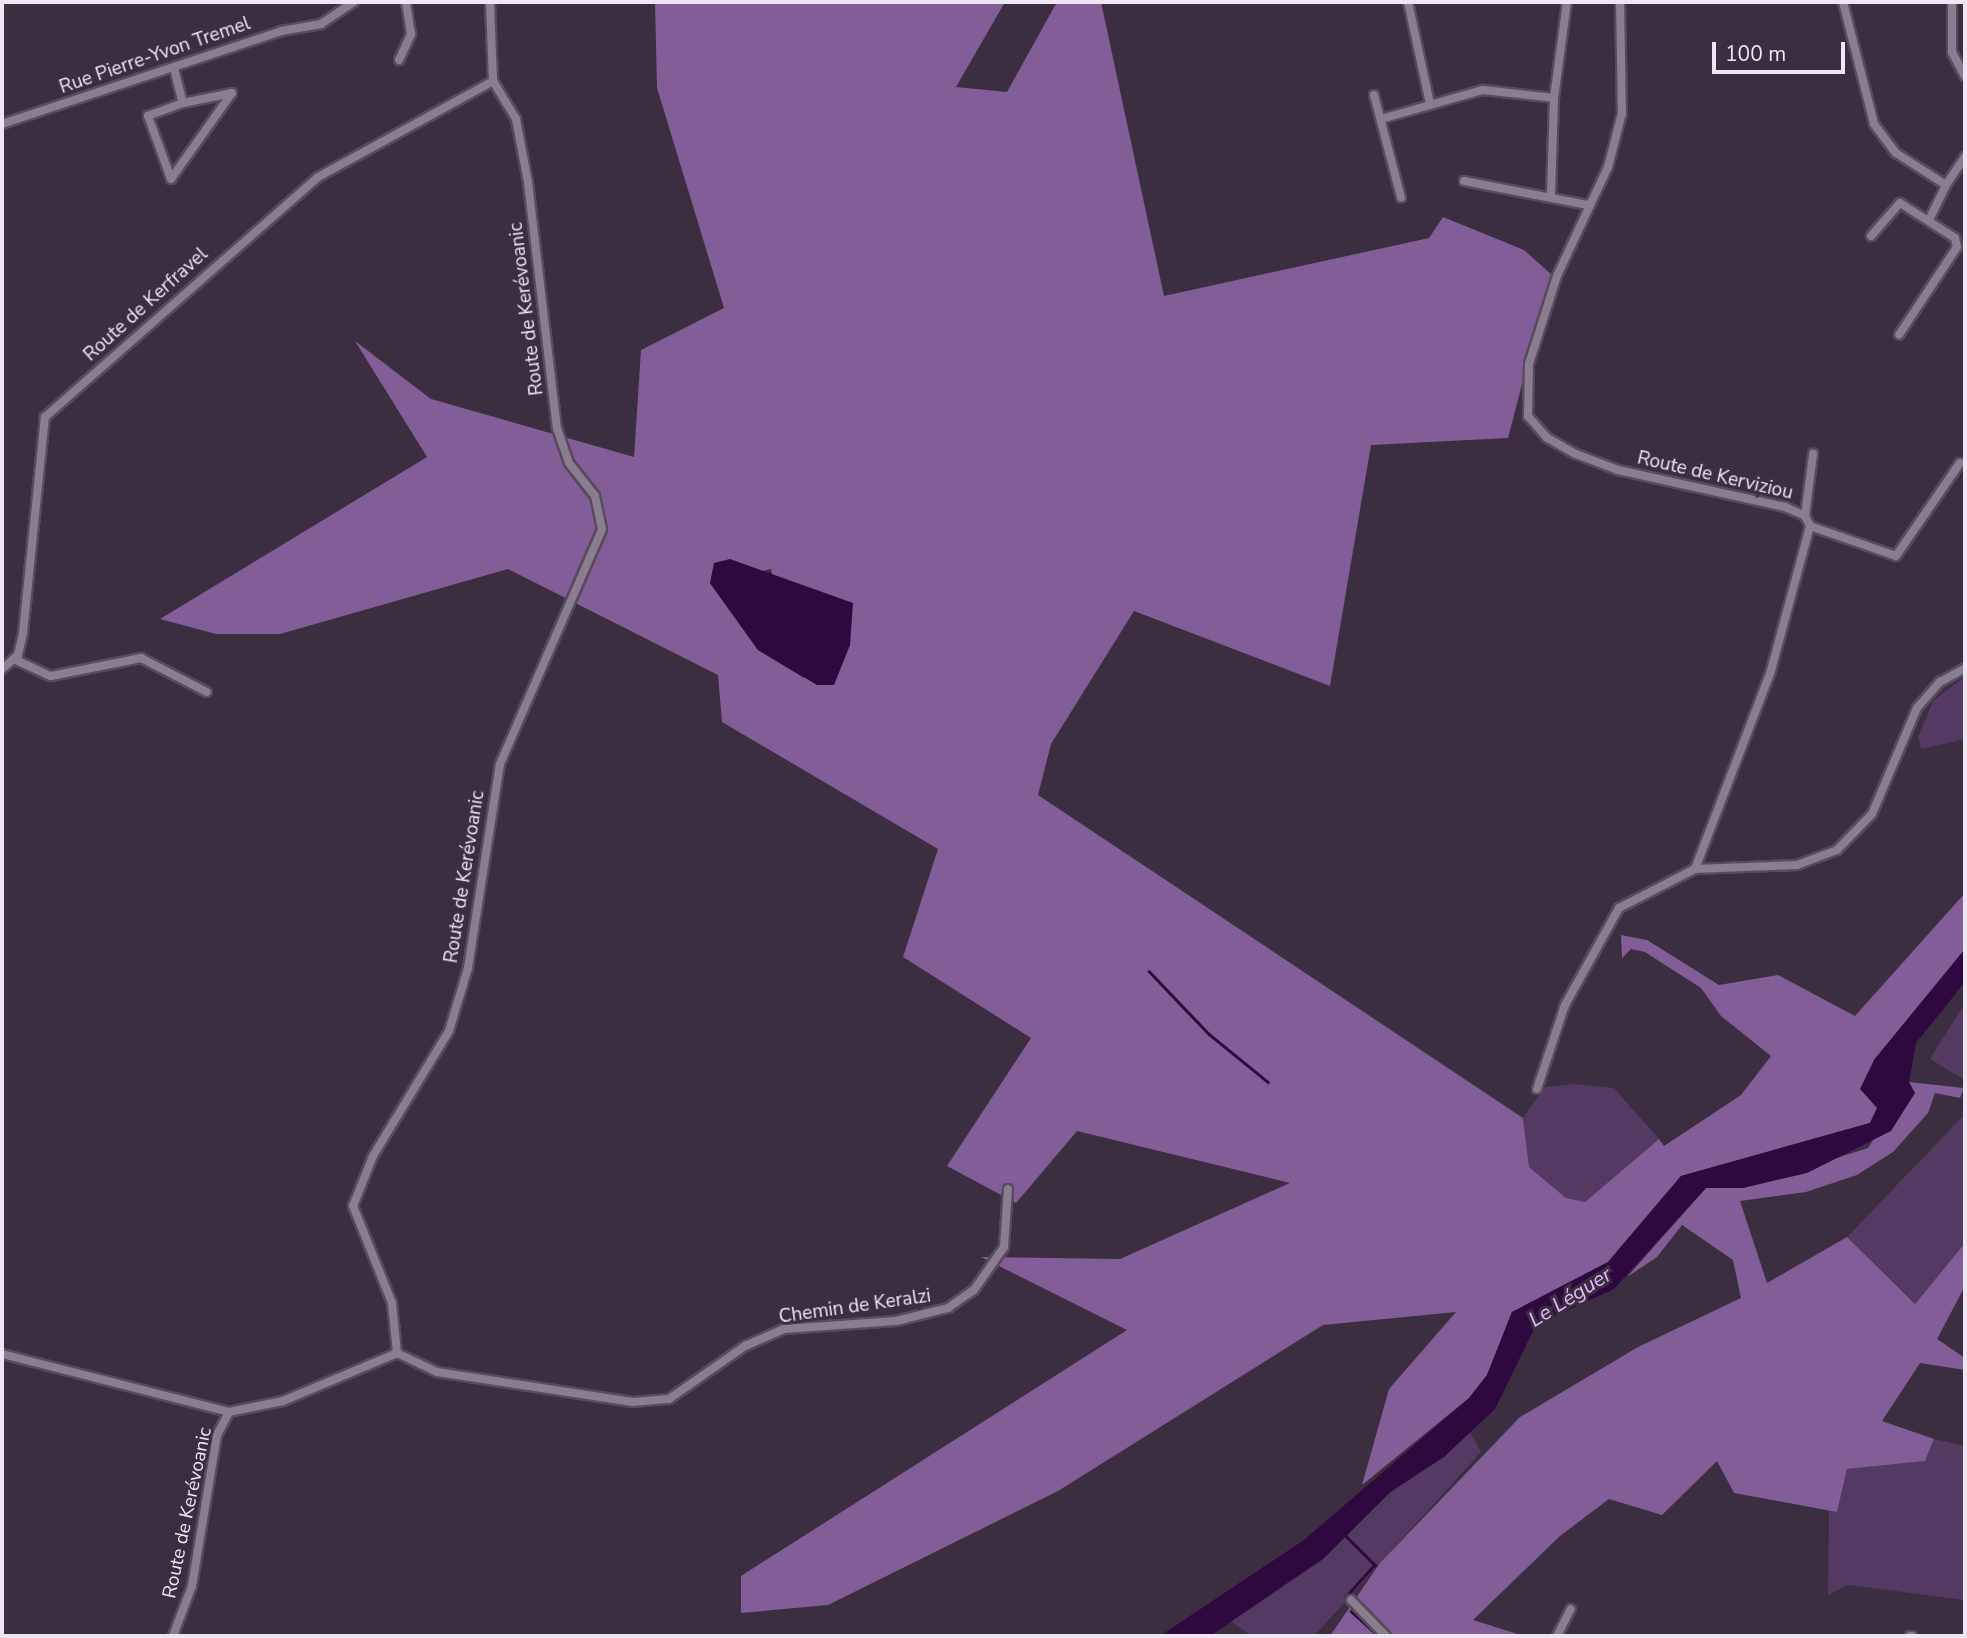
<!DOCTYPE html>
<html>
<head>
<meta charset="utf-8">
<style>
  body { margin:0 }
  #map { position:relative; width:1967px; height:1638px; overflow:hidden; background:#3a2e40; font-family:"Nunito Sans",sans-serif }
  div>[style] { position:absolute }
  .green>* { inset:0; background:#543962 }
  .forest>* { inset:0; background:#835d98 }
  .water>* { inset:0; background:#2e083e }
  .stream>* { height:2.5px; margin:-1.25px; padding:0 1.25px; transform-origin:1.25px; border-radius:1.25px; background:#2e083e }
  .roads { filter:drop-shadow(2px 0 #564c5b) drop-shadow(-2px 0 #564c5b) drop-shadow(0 2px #564c5b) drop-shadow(0 -2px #564c5b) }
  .minor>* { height:8px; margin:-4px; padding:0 4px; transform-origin:4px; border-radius:4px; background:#8a7d92 }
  span { translate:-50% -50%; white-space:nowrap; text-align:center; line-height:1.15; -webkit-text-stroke:6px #3a2e40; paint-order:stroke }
  .street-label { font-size:19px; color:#eee7f2 }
  .water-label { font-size:21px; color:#e4b8fc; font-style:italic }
  .frame { position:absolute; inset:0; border:4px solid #eee7f2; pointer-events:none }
  .scale { position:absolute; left:1712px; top:42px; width:133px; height:32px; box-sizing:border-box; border:4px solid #eee7f2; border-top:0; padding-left:9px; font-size:21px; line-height:24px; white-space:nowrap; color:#eee7f2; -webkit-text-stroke:5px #3a2e40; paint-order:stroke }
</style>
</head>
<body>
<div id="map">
  <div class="green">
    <i style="clip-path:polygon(1965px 676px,1965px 739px,1921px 749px,1918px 737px,1933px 701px)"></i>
    <i style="clip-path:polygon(1965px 1003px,1965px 1080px,1930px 1059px)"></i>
    <i style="clip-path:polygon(1574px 1084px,1614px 1088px,1659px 1139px,1585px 1202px,1566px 1198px,1529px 1167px,1523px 1118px,1545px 1087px)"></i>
    <i style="clip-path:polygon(1965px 1114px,1965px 1243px,1915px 1304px,1847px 1237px)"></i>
    <i style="clip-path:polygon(1470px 1432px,1481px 1452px,1314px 1636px,1251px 1636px,1231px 1621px,1323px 1559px,1392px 1491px)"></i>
    <i style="clip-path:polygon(1934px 1439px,1965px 1446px,1965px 1600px,1849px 1585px,1828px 1595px,1829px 1510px,1837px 1511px,1847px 1469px,1925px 1461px)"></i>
  </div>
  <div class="forest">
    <i style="clip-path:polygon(evenodd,655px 2px,1005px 2px,956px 87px,1007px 92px,1057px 2px,1101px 2px,1164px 296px,1429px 238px,1443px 217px,1524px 250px,1551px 274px,1508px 438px,1371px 445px,1330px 686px,1134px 611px,1051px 744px,1038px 795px,1523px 1118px,1529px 1167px,1566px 1198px,1585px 1202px,1659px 1139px,1664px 1146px,1741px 1095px,1771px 1056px,1721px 1016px,1701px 988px,1645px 952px,1631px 949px,1622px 958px,1621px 935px,1647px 940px,1719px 985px,1778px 975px,1855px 1016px,1965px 893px,1965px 949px,1874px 1060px,1877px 1108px,1870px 1123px,1681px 1176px,1608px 1262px,1512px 1312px,1487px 1375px,1469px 1398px,1362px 1485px,1389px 1389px,1456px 1312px,1323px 1325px,1058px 1491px,828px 1605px,741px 1613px,741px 1576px,1127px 1330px,981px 1257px,1120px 1259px,1290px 1183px,1077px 1131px,1016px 1203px,947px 1166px,1031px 1038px,903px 957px,938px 849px,722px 722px,718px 675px,508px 569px,280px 634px,216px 634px,160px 619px,427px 457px,355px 341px,431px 399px,634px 457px,641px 350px,724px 308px,657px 88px,655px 2px,771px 569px,773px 579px,785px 583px,804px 678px,758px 650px,710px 583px,771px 569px)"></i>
    <i style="clip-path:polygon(1909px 1082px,1964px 1088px,1960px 1098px,1935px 1093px,1928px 1113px,1893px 1152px,1857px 1175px,1806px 1192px,1740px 1201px,1767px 1283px,1847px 1237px,1915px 1304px,1965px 1243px,1965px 1286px,1937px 1339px,1965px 1358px,1965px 1370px,1920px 1363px,1882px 1421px,1934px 1439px,1925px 1461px,1847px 1469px,1837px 1512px,1734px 1493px,1717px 1461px,1662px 1515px,1609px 1499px,1560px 1536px,1473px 1620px,1524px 1636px,1330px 1636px,1380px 1563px,1520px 1417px,1638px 1347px,1741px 1298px,1733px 1260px,1682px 1225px,1657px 1257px,1627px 1277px,1706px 1188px,1743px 1188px,1868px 1148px)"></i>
  </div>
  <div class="water">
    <i style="clip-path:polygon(730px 559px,853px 603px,850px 645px,834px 685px,817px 685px,758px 650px,710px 583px,714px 563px)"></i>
    <i style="clip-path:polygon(1965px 949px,1965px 982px,1916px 1043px,1909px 1082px,1915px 1093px,1891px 1131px,1807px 1173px,1743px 1188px,1706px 1188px,1614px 1289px,1536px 1325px,1495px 1409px,1444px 1457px,1389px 1493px,1323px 1559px,1210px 1636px,1160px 1636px,1304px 1540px,1469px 1398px,1487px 1375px,1512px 1312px,1608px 1262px,1681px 1176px,1870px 1123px,1877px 1108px,1860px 1089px,1874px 1060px)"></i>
  </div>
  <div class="stream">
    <i style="left:1149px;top:971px;width:87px;rotate:46.4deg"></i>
    <i style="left:1209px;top:1034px;width:76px;rotate:39.1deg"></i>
    <i style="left:1344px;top:1534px;width:44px;rotate:45deg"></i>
    <i style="left:1375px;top:1565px;width:43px;rotate:132.2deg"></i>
    <i style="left:1351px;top:1611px;width:38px;rotate:42deg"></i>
  </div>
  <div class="roads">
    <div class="minor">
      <i style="left:1408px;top:2px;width:104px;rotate:77.8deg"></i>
      <i style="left:1620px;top:2px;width:111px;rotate:89deg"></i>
      <i style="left:1622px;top:113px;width:56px;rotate:104.5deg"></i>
      <i style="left:1608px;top:167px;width:120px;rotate:115.1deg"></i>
      <i style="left:1557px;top:276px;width:92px;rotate:107.7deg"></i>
      <i style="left:1529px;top:364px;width:52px;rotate:91.1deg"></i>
      <i style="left:1528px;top:416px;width:28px;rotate:49deg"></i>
      <i style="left:1546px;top:437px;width:34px;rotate:30deg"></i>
      <i style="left:1576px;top:454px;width:45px;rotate:20.9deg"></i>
      <i style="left:1618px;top:470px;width:171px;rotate:12.5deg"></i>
      <i style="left:1785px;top:507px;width:22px;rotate:24deg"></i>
      <i style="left:1805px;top:516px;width:11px;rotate:63deg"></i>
      <i style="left:1810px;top:526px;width:150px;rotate:105.1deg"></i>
      <i style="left:1771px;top:671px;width:212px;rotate:111deg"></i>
      <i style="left:1843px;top:2px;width:126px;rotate:75.7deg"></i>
      <i style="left:1874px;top:124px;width:36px;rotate:53deg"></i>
      <i style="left:1896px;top:153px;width:59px;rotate:32.6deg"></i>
      <i style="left:1946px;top:185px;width:34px;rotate:-56deg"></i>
      <i style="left:1952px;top:2px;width:50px;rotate:90deg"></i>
      <i style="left:1952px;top:52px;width:27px;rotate:62deg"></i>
      <i style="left:399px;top:60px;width:29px;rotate:-65deg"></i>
      <i style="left:411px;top:34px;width:32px;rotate:-99deg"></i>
      <i style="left:174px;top:68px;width:36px;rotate:76deg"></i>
      <i style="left:183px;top:103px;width:37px;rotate:160deg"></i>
      <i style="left:148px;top:116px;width:67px;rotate:69.9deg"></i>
      <i style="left:171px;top:179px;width:105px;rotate:-54.7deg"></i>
      <i style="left:232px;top:93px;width:50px;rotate:168.5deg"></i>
      <i style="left:1374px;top:95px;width:106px;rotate:75.2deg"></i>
      <i style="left:1381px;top:119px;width:106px;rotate:-15.9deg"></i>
      <i style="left:1483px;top:90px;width:71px;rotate:6.4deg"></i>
      <i style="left:2px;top:124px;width:294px;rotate:-18.4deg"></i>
      <i style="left:281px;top:31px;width:41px;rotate:-9.9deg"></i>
      <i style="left:321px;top:24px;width:40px;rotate:-34deg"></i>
      <i style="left:1464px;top:181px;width:126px;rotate:11deg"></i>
      <i style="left:1551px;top:194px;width:96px;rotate:-88.2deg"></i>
      <i style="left:1554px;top:98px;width:97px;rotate:-82.3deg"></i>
      <i style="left:1929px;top:220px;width:39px;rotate:-64deg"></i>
      <i style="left:1871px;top:236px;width:44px;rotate:-48.7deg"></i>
      <i style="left:1900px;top:203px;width:65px;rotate:32.5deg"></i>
      <i style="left:1955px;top:238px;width:9px;rotate:77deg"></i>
      <i style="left:1957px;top:247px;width:105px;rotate:123.4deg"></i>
      <i style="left:1805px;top:516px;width:63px;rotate:-82.6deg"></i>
      <i style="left:1810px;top:526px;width:91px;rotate:19.2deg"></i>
      <i style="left:1896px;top:556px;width:113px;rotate:-55.5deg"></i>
      <i style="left:16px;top:660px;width:38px;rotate:25deg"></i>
      <i style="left:51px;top:676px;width:92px;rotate:-11.3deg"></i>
      <i style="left:141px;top:658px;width:74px;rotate:27.3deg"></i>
      <i style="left:2px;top:669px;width:21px;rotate:-41deg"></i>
      <i style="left:18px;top:655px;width:23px;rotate:-77deg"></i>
      <i style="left:23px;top:633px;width:217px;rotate:-84.2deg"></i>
      <i style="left:45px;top:417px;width:363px;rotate:-41.3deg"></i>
      <i style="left:318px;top:177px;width:200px;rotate:-28.7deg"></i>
      <i style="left:1537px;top:1089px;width:89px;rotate:-71.6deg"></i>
      <i style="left:1565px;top:1005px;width:111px;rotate:-60.9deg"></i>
      <i style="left:1619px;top:908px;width:85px;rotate:-27.2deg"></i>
      <i style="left:1695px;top:869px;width:102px;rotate:-2.2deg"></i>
      <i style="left:1797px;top:865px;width:43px;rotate:-20.6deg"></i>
      <i style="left:1837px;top:850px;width:50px;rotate:-45.8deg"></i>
      <i style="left:1872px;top:814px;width:115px;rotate:-67deg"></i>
      <i style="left:1917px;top:708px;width:35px;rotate:-49deg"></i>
      <i style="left:1940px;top:682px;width:29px;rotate:-29deg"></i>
      <i style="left:397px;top:1353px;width:50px;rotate:-95.7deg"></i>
      <i style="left:392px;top:1303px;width:105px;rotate:-111.9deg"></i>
      <i style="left:353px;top:1206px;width:54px;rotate:-68.2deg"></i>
      <i style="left:373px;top:1156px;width:146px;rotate:-58.7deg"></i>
      <i style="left:449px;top:1031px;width:66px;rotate:-73.2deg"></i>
      <i style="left:468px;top:968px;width:206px;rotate:-81.1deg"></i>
      <i style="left:500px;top:764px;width:256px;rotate:-66.5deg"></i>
      <i style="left:602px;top:529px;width:34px;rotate:-102deg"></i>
      <i style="left:595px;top:496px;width:42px;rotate:-128.2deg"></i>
      <i style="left:569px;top:463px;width:36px;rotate:-109deg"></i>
      <i style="left:557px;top:429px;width:249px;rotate:-96.7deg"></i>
      <i style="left:528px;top:182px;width:64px;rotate:-100.8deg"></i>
      <i style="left:516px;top:119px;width:44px;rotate:-121.2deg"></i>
      <i style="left:493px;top:81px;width:79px;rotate:-92.2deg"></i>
      <i style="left:397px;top:1353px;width:44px;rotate:25.4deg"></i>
      <i style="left:437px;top:1372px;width:198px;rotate:8.7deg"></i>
      <i style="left:633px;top:1402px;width:36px;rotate:-5deg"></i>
      <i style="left:669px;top:1399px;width:93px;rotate:-34.9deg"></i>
      <i style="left:745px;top:1346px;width:43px;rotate:-23.6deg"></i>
      <i style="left:784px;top:1329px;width:112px;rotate:-4.1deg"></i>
      <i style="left:896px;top:1321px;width:54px;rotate:-14deg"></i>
      <i style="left:948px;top:1308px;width:32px;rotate:-35deg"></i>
      <i style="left:974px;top:1290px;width:52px;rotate:-55.1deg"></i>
      <i style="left:1004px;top:1247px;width:58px;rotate:-86.1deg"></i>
      <i style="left:2px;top:1354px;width:234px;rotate:14.3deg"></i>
      <i style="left:1351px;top:1600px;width:50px;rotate:45.8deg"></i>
      <i style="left:173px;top:1636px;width:53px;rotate:-69.2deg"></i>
      <i style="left:192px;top:1586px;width:153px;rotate:-80.6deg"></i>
      <i style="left:217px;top:1435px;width:26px;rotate:-62deg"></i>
      <i style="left:229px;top:1412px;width:55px;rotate:-11.5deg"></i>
      <i style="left:283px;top:1401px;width:124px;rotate:-22.8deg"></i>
      <i style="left:1557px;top:1636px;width:30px;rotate:-63deg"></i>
      <i style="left:1910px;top:1636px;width:2px"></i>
    </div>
  </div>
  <div class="street-label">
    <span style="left:155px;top:56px;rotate:-19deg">Rue Pierre-Yvon Tremel</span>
    <span style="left:146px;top:305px;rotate:-42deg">Route de Kerfravel</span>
    <span style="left:527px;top:309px;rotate:-97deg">Route de Kerévoanic</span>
    <span style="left:1715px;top:476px;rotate:13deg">Route de Kerviziou</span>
    <span style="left:465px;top:877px;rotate:-81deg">Route de Kerévoanic</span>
    <span style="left:855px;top:1307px;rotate:-8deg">Chemin de Keralzi</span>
    <span style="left:188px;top:1513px;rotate:-78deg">Route de Kerévoanic</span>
  </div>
  <div class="water-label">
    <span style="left:1570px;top:1297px;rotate:-32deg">Le Léguer</span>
  </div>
  <div class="frame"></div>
  <div class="scale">100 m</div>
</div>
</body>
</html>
